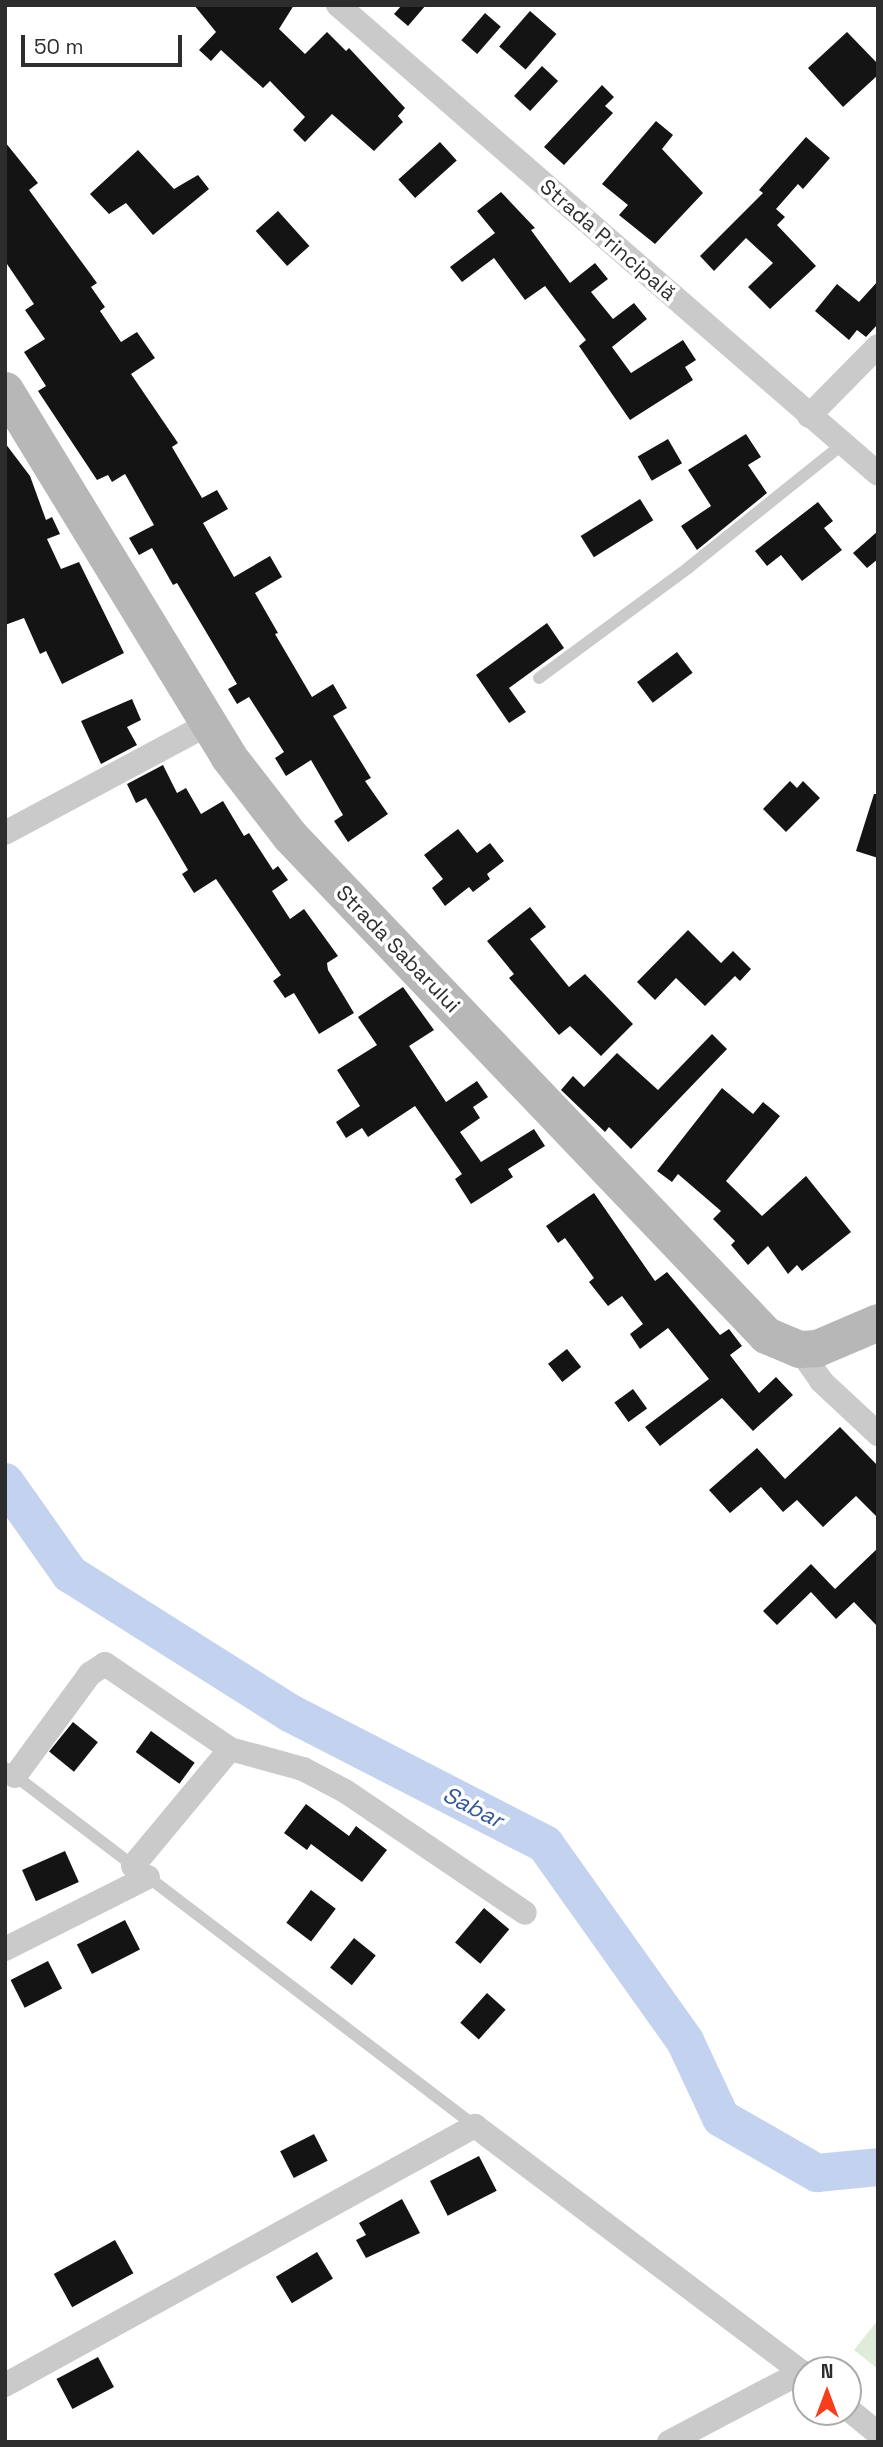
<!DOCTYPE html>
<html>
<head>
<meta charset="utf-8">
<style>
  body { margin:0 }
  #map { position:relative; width:883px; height:2447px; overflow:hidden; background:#fff; font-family:"Space Grotesk",sans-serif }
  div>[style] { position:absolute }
  .green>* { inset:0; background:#dfecd9 }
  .river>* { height:38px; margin:-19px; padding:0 19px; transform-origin:19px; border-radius:19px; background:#c3d3ef }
  .building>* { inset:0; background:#141414; transform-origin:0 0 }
  .lane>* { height:12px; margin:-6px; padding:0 6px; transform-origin:6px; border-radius:6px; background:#cacaca }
  .street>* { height:24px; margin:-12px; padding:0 12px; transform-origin:12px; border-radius:12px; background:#cacaca }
  .secondary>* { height:37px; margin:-18.5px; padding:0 18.5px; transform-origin:18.5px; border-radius:18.5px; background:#b7b7b7 }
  span { translate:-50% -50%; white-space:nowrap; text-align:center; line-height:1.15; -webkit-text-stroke:7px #fff; paint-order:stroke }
  .street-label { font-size:21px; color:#2d2d2d }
  .water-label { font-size:23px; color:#335a97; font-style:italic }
  .frame { position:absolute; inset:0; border:7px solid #2d2d2d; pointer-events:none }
  .north { position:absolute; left:792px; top:2356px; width:70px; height:70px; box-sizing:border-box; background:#fff; border:2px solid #ababab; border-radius:50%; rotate:0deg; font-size:19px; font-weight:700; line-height:28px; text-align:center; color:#2d2d2d }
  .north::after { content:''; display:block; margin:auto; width:24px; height:32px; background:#f73e1c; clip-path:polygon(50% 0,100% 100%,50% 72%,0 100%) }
  .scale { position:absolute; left:21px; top:35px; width:161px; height:32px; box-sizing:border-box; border:4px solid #2d2d2d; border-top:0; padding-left:9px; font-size:21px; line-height:24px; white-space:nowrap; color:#2d2d2d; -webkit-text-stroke:5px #fff; paint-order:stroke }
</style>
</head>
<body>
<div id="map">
  <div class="green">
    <i style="clip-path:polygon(878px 2320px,878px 2369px,854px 2350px)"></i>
  </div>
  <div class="river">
    <i style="left:5px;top:1482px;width:113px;rotate:54.8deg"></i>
    <i style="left:70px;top:1574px;width:260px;rotate:32.3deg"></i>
    <i style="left:290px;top:1713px;width:287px;rotate:27.2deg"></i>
    <i style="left:545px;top:1844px;width:242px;rotate:54.6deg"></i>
    <i style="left:685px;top:2041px;width:85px;rotate:64.9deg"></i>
    <i style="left:721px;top:2118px;width:111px;rotate:29.8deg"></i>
    <i style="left:817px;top:2173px;width:61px;rotate:-5.6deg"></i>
  </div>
  <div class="building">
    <i style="clip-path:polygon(194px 5px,294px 5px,279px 29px,305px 54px,327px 32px,346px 51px,349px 48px,405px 108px,398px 116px,403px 122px,374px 151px,332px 114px,305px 142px,293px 130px,305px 117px,270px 81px,263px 88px,221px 50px,211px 61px,199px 50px,216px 32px)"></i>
    <i style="clip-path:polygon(402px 5px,426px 5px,408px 26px,394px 14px)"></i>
    <i style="left:530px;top:11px;width:35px;height:47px;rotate:41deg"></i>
    <i style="left:485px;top:13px;width:21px;height:36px;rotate:41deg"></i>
    <i style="clip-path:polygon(847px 32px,878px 64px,878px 75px,843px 107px,808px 68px)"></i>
    <i style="left:542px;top:66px;width:22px;height:41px;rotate:43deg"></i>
    <i style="clip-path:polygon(602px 85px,614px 97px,605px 106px,613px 113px,564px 165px,544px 147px)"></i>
    <i style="clip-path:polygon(656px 121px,673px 135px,662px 149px,703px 193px,655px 244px,619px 215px,628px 205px,602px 184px)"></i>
    <i style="clip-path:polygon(806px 137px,830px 158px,803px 189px,798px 184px,776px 209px,785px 217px,777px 225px,816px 266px,770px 309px,748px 287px,773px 263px,746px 238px,714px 271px,700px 256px,763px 193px,759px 190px)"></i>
    <i style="clip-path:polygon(5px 142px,38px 183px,29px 190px,97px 283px,91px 287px,105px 307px,100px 311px,121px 342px,137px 332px,155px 358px,131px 374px,178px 443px,172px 447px,202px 498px,217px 490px,228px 509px,203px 523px,234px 577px,270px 556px,282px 577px,255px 593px,278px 633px,275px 634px,312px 697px,333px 684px,347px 708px,333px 716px,371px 778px,365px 781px,388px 814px,348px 842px,334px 821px,343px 815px,311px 760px,286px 776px,275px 758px,284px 752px,249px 697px,237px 704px,228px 689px,237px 684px,177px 583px,173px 585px,152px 548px,139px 555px,129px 538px,154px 525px,125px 474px,112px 482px,108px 475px,97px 480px,38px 391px,46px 386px,24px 352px,45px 339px,25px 310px,34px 304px,5px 261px)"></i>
    <i style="left:440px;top:142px;width:25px;height:56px;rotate:48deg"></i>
    <i style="clip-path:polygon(138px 150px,174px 189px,198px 175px,209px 189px,153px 235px,126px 203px,109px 214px,90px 194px)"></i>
    <i style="clip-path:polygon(501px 192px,535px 228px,531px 230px,570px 283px,595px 263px,608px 279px,591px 292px,613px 319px,634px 303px,647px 319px,612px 347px,631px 373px,683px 340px,696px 360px,685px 367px,693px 380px,630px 420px,579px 346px,586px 340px,545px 286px,525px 300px,494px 258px,462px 282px,450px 267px,495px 233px,477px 211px)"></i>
    <i style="left:278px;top:211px;width:47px;height:30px;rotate:48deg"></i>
    <i style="clip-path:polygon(878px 281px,878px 324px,866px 337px,857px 330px,849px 340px,815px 311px,837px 284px,859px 302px)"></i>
    <i style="clip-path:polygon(746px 434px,761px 457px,748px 465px,767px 493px,697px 550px,681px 526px,711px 506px,688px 470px)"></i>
    <i style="left:668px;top:439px;width:28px;height:35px;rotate:60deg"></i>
    <i style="clip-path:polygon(5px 443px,30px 476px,46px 520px,52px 517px,60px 534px,47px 539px,61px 569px,79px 562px,124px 653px,62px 684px,46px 651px,40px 654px,24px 618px,5px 625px)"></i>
    <i style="left:640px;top:499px;width:25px;height:70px;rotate:58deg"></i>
    <i style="clip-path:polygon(818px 502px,833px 521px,824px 528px,842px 550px,802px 581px,781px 555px,767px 566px,755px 551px)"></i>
    <i style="clip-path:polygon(878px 531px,878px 559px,867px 568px,853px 553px)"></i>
    <i style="clip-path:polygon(547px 623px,564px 648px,509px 688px,526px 712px,509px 723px,476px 675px)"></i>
    <i style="left:677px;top:652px;width:26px;height:50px;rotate:53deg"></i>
    <i style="clip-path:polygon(132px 699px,141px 720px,127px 727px,137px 745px,101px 764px,81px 721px)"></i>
    <i style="clip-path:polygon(163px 765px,177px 793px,186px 788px,201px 814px,223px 801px,244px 836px,249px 833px,273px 870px,278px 866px,288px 880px,272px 891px,290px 919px,304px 909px,338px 956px,327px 963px,328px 970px,354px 1013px,319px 1034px,294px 993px,285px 998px,273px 981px,281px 975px,216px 879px,194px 893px,182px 874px,188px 870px,146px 798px,136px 803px,127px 784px)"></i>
    <i style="clip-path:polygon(790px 781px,797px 788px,803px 781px,820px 798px,786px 832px,763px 809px)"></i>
    <i style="clip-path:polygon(874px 794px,878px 794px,878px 858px,856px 851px)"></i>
    <i style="clip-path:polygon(458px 829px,477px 853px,490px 843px,504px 861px,487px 874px,490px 879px,473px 892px,469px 887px,445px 906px,432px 888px,443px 879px,424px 855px)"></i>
    <i style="clip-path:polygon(530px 907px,546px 927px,530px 939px,569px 987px,585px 974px,633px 1024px,601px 1056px,570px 1026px,559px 1035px,509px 978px,514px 974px,487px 941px)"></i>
    <i style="clip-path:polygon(688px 930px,721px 963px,733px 951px,751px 969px,740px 981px,735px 976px,705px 1006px,676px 978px,655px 1000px,637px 982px)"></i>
    <i style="clip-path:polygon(403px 987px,434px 1030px,409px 1046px,446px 1102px,477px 1081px,488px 1097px,473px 1107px,480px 1118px,460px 1132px,481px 1162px,534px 1129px,545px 1146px,508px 1169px,513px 1177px,471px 1204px,455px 1179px,462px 1174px,415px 1106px,368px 1137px,362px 1128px,346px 1138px,336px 1122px,360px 1106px,337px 1070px,377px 1045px,358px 1017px)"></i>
    <i style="clip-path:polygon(712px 1034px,727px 1049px,631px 1149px,609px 1127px,605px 1132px,561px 1090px,573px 1076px,584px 1087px,617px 1053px,658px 1090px)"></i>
    <i style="clip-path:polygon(722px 1088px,753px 1114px,763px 1102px,780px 1116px,726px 1181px,762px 1216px,806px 1176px,851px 1232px,802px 1271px,797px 1265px,788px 1274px,768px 1246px,748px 1265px,731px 1245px,735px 1241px,713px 1219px,721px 1211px,678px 1174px,672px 1182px,657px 1171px)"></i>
    <i style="clip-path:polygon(594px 1193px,655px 1281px,667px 1272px,720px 1335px,729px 1329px,742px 1346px,730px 1355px,759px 1393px,776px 1377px,793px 1395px,753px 1431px,722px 1398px,660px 1446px,645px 1427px,709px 1379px,668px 1328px,640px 1349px,630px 1334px,643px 1324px,622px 1296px,608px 1306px,589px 1282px,594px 1278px,565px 1238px,558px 1243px,546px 1226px)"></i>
    <i style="left:567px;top:1349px;width:23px;height:24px;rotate:52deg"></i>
    <i style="left:633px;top:1389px;width:24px;height:23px;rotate:54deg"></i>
    <i style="clip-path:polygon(840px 1427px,878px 1466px,878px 1518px,856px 1496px,823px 1527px,797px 1500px,783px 1512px,761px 1487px,730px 1513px,709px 1490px,757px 1448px,785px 1479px)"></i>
    <i style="clip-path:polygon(878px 1548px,878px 1627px,854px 1602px,836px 1619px,811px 1592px,777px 1625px,763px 1611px,811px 1564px,835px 1589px)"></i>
    <i style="left:73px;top:1722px;width:32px;height:38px;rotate:39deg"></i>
    <i style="left:151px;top:1731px;width:54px;height:26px;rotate:36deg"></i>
    <i style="clip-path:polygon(306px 1804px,349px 1836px,356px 1826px,387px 1850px,362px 1882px,311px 1844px,307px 1850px,284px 1833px)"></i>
    <i style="left:65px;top:1851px;width:34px;height:47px;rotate:66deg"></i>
    <i style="left:311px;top:1890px;width:31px;height:41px;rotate:37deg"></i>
    <i style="left:484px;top:1908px;width:33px;height:45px;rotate:40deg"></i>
    <i style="left:125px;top:1920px;width:33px;height:54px;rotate:63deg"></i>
    <i style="left:354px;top:1938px;width:28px;height:38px;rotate:39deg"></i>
    <i style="left:48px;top:1961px;width:31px;height:42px;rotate:63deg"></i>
    <i style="left:487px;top:1993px;width:25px;height:40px;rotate:42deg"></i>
    <i style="left:314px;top:2134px;width:30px;height:38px;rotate:63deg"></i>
    <i style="left:479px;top:2156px;width:39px;height:55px;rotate:63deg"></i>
    <i style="clip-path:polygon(402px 2199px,420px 2233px,366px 2258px,356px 2240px,366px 2235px,359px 2223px)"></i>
    <i style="left:115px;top:2240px;width:38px;height:70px;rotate:61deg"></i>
    <i style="left:317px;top:2252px;width:31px;height:48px;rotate:59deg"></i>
    <i style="left:98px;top:2357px;width:34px;height:47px;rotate:62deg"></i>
  </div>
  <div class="lane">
    <i style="left:539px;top:678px;width:185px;rotate:-36.4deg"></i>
    <i style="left:688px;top:568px;width:198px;rotate:-38.7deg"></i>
    <i style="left:5px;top:1768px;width:591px;rotate:37.3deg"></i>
  </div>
  <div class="street">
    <i style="left:338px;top:5px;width:715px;rotate:40.97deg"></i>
    <i style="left:809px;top:416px;width:98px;rotate:-45.4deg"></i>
    <i style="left:5px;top:833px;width:230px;rotate:-28.2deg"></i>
    <i style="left:799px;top:1349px;width:39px;rotate:55deg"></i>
    <i style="left:821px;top:1381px;width:78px;rotate:42.9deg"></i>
    <i style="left:15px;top:1776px;width:127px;rotate:-53.7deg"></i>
    <i style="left:90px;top:1674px;width:18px;rotate:-34deg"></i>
    <i style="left:105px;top:1664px;width:151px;rotate:34.2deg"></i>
    <i style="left:230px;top:1749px;width:76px;rotate:15.3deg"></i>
    <i style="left:303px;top:1769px;width:47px;rotate:27.6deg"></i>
    <i style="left:345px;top:1791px;width:217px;rotate:34.1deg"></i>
    <i style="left:133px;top:1866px;width:152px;rotate:-50.3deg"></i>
    <i style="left:5px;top:1949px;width:160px;rotate:-26.7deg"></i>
    <i style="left:5px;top:2385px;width:537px;rotate:-28.86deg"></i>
    <i style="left:475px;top:2126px;width:414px;rotate:37deg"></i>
    <i style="left:848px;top:2409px;width:38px;rotate:39deg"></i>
    <i style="left:669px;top:2442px;width:150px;rotate:-27.8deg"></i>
  </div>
  <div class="secondary">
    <i style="left:5px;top:390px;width:429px;rotate:58.6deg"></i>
    <i style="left:228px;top:756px;width:101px;rotate:52.2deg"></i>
    <i style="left:290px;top:836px;width:690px;rotate:46.35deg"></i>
    <i style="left:766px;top:1335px;width:36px;rotate:23deg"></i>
    <i style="left:799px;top:1349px;width:18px;rotate:-3deg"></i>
    <i style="left:817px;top:1348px;width:66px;rotate:-23.1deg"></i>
  </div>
  <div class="street-label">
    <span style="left:608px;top:240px;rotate:41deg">Strada Principală</span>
    <span style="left:398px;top:949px;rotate:46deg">Strada Sabarului</span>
  </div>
  <div class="water-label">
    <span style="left:473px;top:1807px;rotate:27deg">Sabar</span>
  </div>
  <div class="frame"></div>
  <div class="north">N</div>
  <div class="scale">50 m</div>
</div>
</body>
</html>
